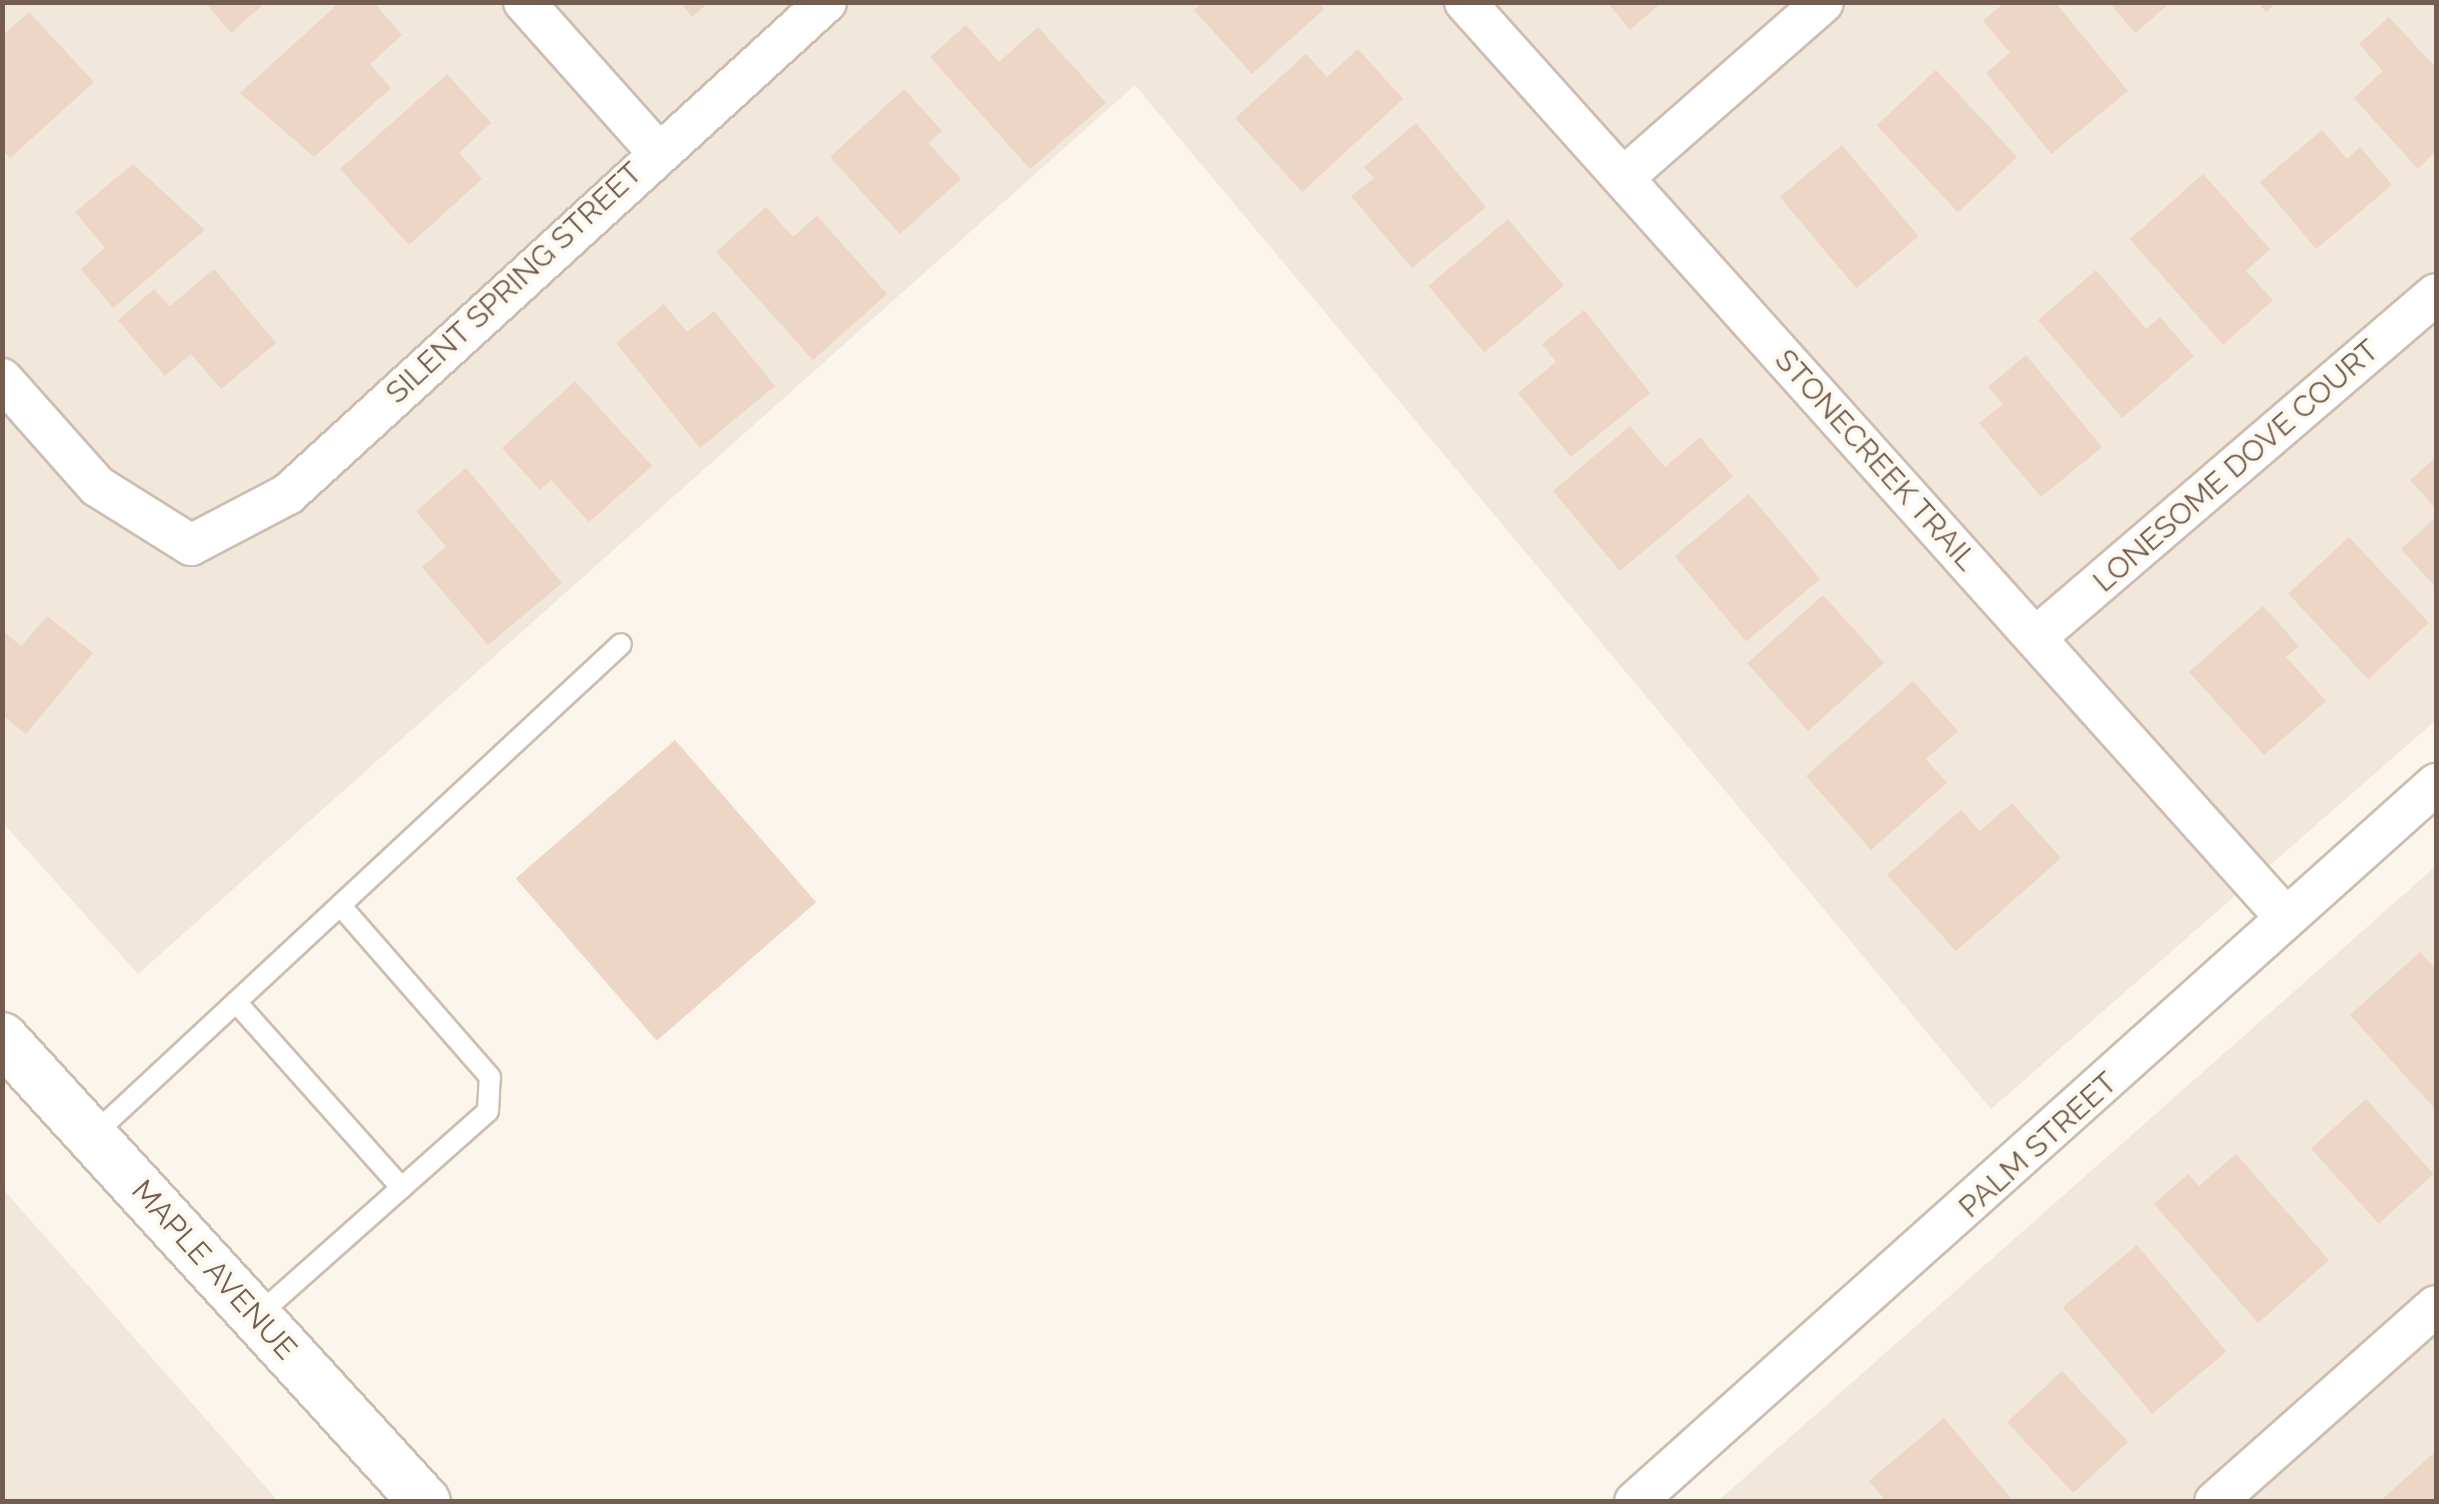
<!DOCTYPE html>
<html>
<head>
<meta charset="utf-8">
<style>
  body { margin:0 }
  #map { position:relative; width:2439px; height:1504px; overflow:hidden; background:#fbf5eb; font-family:Raleway,sans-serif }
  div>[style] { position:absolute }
  .residential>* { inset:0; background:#f1e7da }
  .building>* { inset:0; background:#edd6c5; transform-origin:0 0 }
  .roads { filter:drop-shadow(2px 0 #ccbdb1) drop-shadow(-2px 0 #ccbdb1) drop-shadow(0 2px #ccbdb1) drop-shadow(0 -2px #ccbdb1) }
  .service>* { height:20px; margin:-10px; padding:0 10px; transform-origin:10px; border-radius:10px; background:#fff }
  .minor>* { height:40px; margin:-20px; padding:0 20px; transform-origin:20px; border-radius:20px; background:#fff }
  .tertiary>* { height:50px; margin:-25px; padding:0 25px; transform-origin:25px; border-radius:25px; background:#fff }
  span { translate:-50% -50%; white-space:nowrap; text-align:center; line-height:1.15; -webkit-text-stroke:8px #fdf9f1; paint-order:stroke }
  .street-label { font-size:30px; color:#735d50 }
  .frame { position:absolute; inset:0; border:5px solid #735d50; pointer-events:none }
</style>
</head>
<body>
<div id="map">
  <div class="residential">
    <i style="clip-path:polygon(2px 3px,2436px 3px,2436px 720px,1991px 1109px,1135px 85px,138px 974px,3px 823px)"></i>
    <i style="clip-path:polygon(2436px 866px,2436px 1501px,1718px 1501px)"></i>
    <i style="clip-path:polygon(3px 1189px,278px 1501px,3px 1501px)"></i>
  </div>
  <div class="building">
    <i style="clip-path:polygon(205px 2px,266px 2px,231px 33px)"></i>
    <i style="clip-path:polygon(340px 2px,373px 2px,402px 35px,370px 64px,391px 88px,314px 157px,240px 93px)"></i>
    <i style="clip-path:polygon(680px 2px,709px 2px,692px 17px)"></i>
    <i style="clip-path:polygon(1203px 2px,1318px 2px,1324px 9px,1252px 74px,1194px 10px)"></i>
    <i style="clip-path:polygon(1607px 2px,1662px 2px,1630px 30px)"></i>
    <i style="clip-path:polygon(2005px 2px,2055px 2px,2128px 91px,2051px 154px,1986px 73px,2010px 53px,1983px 21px)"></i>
    <i style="clip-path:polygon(2109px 2px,2171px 2px,2135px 33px)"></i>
    <i style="clip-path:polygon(2257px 2px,2277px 2px,2266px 12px)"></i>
    <i style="clip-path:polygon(29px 12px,94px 82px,10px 158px,2px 150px,2px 36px)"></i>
    <i style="clip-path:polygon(2389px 17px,2436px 68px,2436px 151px,2418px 169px,2354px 98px,2383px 71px,2359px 44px)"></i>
    <i style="clip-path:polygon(966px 25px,999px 62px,1038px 27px,1106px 103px,1030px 169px,930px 57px)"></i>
    <i style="clip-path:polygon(1358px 49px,1403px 99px,1302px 192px,1235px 118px,1306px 54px,1327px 77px)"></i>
    <i style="left:1936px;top:70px;width:119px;height:81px;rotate:47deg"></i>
    <i style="clip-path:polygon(447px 74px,491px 123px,459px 153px,482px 179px,409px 245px,340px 169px)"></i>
    <i style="clip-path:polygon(904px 89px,942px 131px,928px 143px,961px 179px,900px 234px,830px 157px)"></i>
    <i style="clip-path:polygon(1416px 123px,1486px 207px,1412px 268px,1351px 196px,1374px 178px,1364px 167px)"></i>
    <i style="clip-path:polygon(2322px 130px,2347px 159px,2360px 147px,2392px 185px,2316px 249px,2260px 182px)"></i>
    <i style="left:1842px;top:145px;width:119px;height:81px;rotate:50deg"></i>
    <i style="clip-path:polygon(133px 164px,205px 230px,113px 308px,81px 269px,105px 248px,75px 212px)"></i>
    <i style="clip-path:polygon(2203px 174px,2270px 249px,2246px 271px,2273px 300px,2223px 345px,2130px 239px)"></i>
    <i style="clip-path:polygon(766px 207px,793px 237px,817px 216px,887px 294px,813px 360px,716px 252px)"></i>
    <i style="left:1508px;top:219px;width:87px;height:104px;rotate:50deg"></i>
    <i style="clip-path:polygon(214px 269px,276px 343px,221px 389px,191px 354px,165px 376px,118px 320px,154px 289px,170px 306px)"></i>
    <i style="clip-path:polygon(2096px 270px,2146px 329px,2160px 317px,2194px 356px,2122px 418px,2038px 320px)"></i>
    <i style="clip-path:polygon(664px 304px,687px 332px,714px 311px,775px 386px,700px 448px,616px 343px)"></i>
    <i style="clip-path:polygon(1584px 310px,1650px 393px,1571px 457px,1518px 393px,1556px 362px,1542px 344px)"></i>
    <i style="clip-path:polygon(2026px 355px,2102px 447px,2041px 497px,1979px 423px,2003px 404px,1988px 387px)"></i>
    <i style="clip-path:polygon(575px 381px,652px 466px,589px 522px,551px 480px,540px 490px,502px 448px)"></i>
    <i style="clip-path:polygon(1630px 426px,1665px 467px,1700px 437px,1733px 476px,1620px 571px,1553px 491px)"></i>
    <i style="clip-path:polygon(2436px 457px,2436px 509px,2410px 480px)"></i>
    <i style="clip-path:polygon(466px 468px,562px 583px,488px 645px,422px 567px,446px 547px,416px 511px)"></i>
    <i style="left:1749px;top:494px;width:111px;height:97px;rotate:50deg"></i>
    <i style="clip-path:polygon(2436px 517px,2436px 588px,2401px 549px)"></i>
    <i style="left:2349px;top:537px;width:117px;height:83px;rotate:47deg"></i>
    <i style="left:1823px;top:595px;width:91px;height:102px;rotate:48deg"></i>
    <i style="clip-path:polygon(2263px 606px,2299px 646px,2286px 657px,2326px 701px,2264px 755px,2189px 672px)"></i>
    <i style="clip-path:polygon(47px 616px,93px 653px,26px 734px,2px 715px,2px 630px,21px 646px)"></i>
    <i style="clip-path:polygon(1913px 681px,1958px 731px,1926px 759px,1947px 783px,1871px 850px,1806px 776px)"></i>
    <i style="left:675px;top:740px;width:215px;height:211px;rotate:49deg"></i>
    <i style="clip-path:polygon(2012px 803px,2061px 858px,1956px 951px,1887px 875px,1961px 810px,1980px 831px)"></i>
    <i style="clip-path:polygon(2420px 952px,2436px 969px,2436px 1110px,2350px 1015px)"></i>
    <i style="left:2366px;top:1099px;width:101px;height:74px;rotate:48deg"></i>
    <i style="clip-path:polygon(2236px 1154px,2329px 1260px,2258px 1323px,2154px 1204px,2188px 1174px,2199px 1186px)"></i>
    <i style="left:2137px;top:1245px;width:139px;height:97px;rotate:50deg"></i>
    <i style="left:2062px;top:1371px;width:97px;height:75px;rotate:47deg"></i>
    <i style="clip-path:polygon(1944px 1418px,2014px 1502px,1887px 1502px,1869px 1481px)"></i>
    <i style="clip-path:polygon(2436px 1451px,2436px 1502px,2379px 1502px)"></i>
  </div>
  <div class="roads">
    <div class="service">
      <i style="left:236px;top:1002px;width:249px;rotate:48.3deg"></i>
      <i style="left:92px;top:1136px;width:722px;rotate:-42.92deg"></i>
      <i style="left:256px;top:1317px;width:310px;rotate:-41.6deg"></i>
      <i style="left:488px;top:1111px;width:34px;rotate:-87deg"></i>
      <i style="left:490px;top:1077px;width:227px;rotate:-131.1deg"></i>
    </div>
    <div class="minor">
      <i style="left:524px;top:2px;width:198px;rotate:48.3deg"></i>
      <i style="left:1465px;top:2px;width:1230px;rotate:48.13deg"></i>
      <i style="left:1623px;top:178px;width:266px;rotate:-41.3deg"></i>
      <i style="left:2px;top:379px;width:143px;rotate:48.4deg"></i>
      <i style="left:97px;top:486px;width:111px;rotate:32.1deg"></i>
      <i style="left:191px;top:545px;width:110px;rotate:-27.7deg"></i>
      <i style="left:288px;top:494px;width:729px;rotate:-42.44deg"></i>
      <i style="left:2035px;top:638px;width:528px;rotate:-40.62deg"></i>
      <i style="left:1635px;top:1502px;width:1076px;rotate:-41.87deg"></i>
      <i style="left:2215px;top:1502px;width:295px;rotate:-41.6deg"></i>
    </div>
    <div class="tertiary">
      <i style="left:2px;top:1038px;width:628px;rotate:47.65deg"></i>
    </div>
  </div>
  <div class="street-label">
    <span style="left:514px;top:283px;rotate:-43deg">SILENT SPRING STREET</span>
    <span style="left:1876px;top:460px;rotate:48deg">STONECREEK TRAIL</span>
    <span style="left:2236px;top:466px;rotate:-41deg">LONESOME DOVE COURT</span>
    <span style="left:2038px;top:1145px;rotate:-42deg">PALM STREET</span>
    <span style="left:214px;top:1270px;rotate:48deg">MAPLE AVENUE</span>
  </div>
  <div class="frame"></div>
</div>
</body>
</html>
